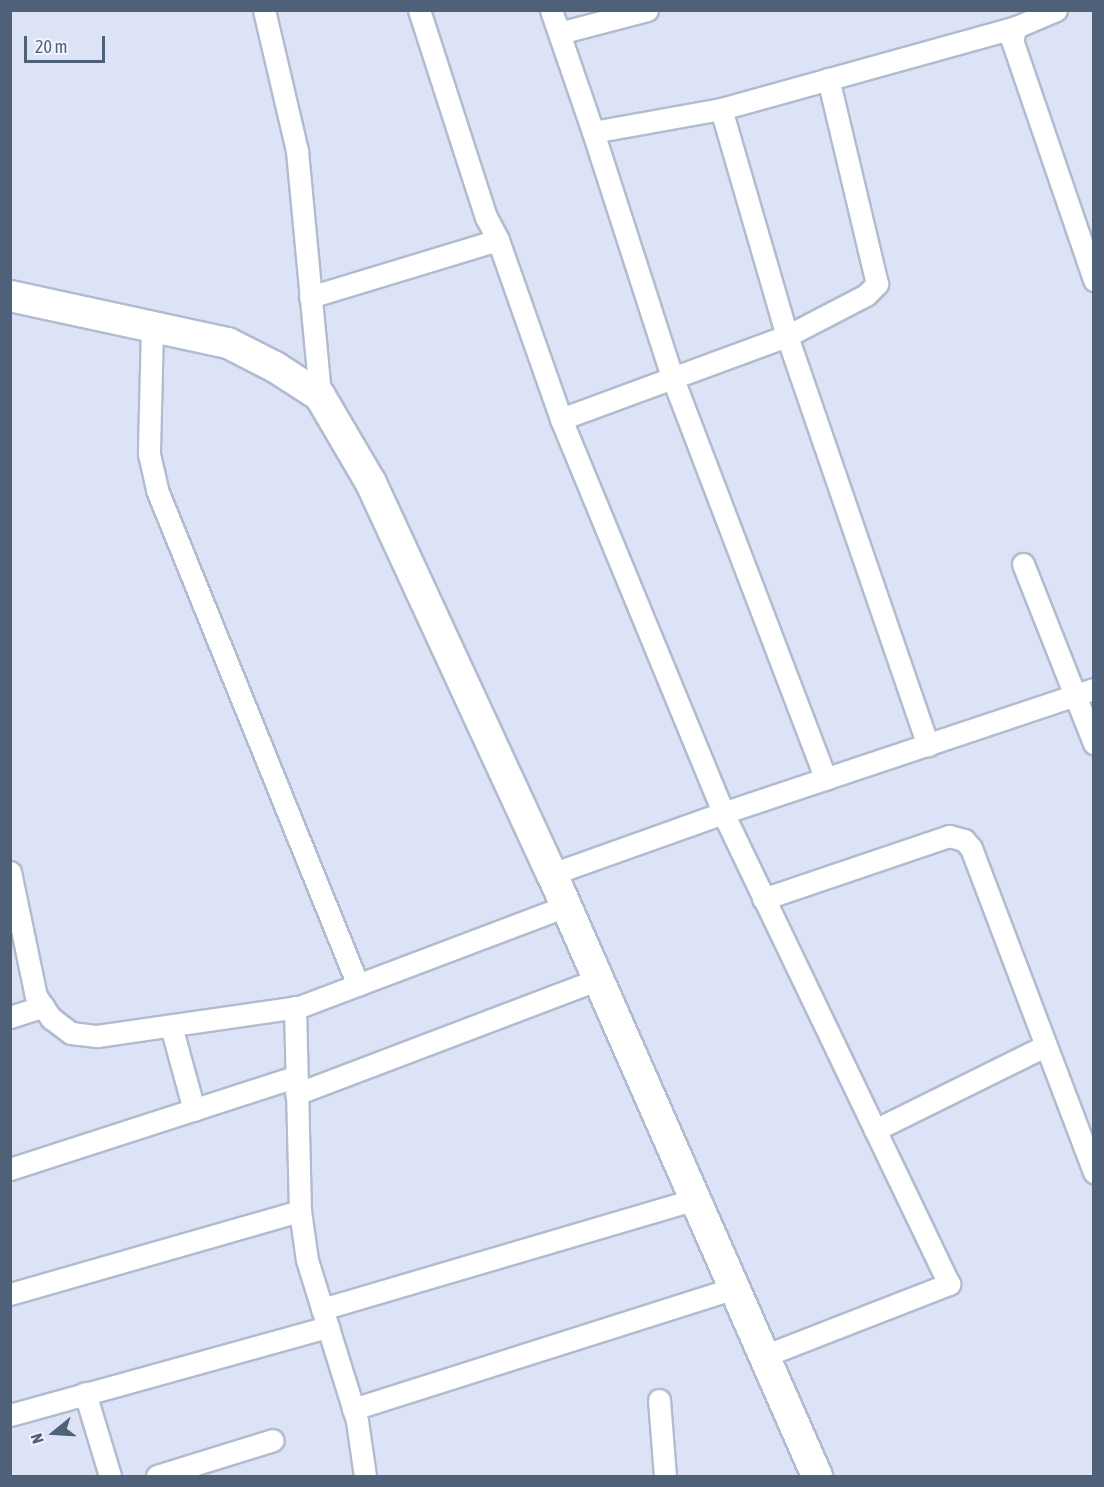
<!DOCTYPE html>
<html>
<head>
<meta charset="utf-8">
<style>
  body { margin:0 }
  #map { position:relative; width:1104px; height:1487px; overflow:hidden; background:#ebeffc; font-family:"Asap Condensed",sans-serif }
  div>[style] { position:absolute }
  .residential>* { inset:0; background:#dde3f6; transform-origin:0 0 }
  .roads { filter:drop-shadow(2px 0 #b0bccf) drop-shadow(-2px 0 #b0bccf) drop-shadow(0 2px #b0bccf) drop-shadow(0 -2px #b0bccf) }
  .street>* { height:21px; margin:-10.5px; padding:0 10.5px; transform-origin:10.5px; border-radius:10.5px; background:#fff }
  .secondary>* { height:30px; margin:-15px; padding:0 15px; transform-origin:15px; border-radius:15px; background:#fff }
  span { translate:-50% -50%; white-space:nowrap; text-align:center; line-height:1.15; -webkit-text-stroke:4.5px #f2f5ff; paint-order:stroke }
  .frame { position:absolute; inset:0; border:12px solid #4e6178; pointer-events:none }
  .north { position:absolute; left:24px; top:1403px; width:60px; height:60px; -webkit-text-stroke:4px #f2f5ff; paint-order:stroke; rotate:252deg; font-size:16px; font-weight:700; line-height:24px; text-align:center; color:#4e6178 }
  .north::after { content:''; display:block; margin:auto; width:21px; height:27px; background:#4e6178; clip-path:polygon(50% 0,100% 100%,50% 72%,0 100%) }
  .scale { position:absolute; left:24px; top:36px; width:81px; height:27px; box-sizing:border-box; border:3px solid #4e6178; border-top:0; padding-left:8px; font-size:18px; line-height:21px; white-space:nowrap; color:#4e6178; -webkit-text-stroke:4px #f2f5ff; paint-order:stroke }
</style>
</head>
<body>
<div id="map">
  <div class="residential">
    <i style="left:11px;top:11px;width:1082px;height:1465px"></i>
  </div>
  <div class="roads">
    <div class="street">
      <i style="left:264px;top:10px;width:145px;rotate:76.8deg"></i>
      <i style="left:297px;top:151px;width:246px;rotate:84.6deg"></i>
      <i style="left:419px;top:10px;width:218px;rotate:72.1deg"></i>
      <i style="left:486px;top:217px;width:26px;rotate:62deg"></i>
      <i style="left:498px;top:240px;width:190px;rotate:70.6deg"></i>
      <i style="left:561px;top:419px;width:426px;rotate:67.6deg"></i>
      <i style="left:723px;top:813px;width:182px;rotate:160.4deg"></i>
      <i style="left:551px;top:10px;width:129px;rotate:71deg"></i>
      <i style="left:593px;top:132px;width:130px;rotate:-10.2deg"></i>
      <i style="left:721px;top:109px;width:236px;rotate:73.8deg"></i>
      <i style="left:787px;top:336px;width:89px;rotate:-27.4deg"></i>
      <i style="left:866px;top:295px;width:16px;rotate:-45deg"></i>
      <i style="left:877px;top:284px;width:211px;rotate:-103.4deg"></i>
      <i style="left:1056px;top:10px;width:43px;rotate:157deg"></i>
      <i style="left:1016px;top:27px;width:14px;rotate:107deg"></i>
      <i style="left:1012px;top:40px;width:254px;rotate:71.1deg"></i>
      <i style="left:559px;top:33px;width:91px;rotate:-14.6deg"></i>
      <i style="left:721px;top:109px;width:306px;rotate:-15.5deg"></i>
      <i style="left:593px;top:132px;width:260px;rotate:72.1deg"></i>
      <i style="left:673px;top:379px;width:428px;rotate:69.1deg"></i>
      <i style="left:310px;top:297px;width:196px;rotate:-16.9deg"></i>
      <i style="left:152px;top:327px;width:127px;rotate:91.4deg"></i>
      <i style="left:149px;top:454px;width:37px;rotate:77deg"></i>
      <i style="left:157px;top:490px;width:534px;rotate:67.9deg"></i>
      <i style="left:561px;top:419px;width:241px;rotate:-20.2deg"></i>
      <i style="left:787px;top:336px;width:433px;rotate:71deg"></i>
      <i style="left:1023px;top:564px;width:193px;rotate:68.4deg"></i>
      <i style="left:10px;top:872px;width:127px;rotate:78.2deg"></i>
      <i style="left:36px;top:996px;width:27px;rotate:56deg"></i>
      <i style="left:51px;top:1018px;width:25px;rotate:37deg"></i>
      <i style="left:71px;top:1033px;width:26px;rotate:7deg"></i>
      <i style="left:97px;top:1036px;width:204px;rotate:-8.2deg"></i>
      <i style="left:299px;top:1007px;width:285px;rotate:-20.7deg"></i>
      <i style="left:763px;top:899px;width:196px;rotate:-18.7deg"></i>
      <i style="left:949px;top:836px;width:16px;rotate:15deg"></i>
      <i style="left:964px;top:840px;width:11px;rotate:49deg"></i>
      <i style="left:971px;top:848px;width:347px;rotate:69.2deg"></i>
      <i style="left:295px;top:1007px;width:204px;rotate:88.6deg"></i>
      <i style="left:300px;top:1211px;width:49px;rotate:81.9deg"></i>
      <i style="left:307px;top:1260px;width:169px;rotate:72.7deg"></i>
      <i style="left:357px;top:1421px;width:56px;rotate:81.7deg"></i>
      <i style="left:10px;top:1017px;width:35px;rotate:-18deg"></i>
      <i style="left:171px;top:1026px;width:87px;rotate:74.7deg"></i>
      <i style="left:296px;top:1094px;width:323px;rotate:-20.8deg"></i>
      <i style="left:875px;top:1130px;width:190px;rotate:-26.3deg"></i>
      <i style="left:10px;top:1169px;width:299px;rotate:-17.9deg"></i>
      <i style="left:10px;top:1294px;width:302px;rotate:-16deg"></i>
      <i style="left:322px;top:1309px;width:389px;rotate:-16.4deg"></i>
      <i style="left:764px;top:1356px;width:199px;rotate:-21.3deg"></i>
      <i style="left:949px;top:1284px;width:522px;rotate:-115.63deg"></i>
      <i style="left:723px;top:813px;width:391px;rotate:-18.5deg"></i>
      <i style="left:85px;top:1393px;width:87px;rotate:73.2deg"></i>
      <i style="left:659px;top:1400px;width:76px;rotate:85.5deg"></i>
      <i style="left:353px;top:1409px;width:400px;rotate:-17.6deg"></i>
      <i style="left:10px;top:1415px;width:330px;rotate:-15.5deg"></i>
      <i style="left:157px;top:1476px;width:121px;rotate:-17.2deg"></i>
    </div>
    <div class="secondary">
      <i style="left:10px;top:296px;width:223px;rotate:12.2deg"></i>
      <i style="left:228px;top:343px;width:53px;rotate:27.1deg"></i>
      <i style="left:275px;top:367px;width:54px;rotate:32.8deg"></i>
      <i style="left:320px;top:396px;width:101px;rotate:59.6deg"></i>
      <i style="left:371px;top:483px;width:431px;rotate:65.2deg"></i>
      <i style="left:552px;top:874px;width:658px;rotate:66.24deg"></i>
    </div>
  </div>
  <div class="frame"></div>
  <div class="north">N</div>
  <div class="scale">20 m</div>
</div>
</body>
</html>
